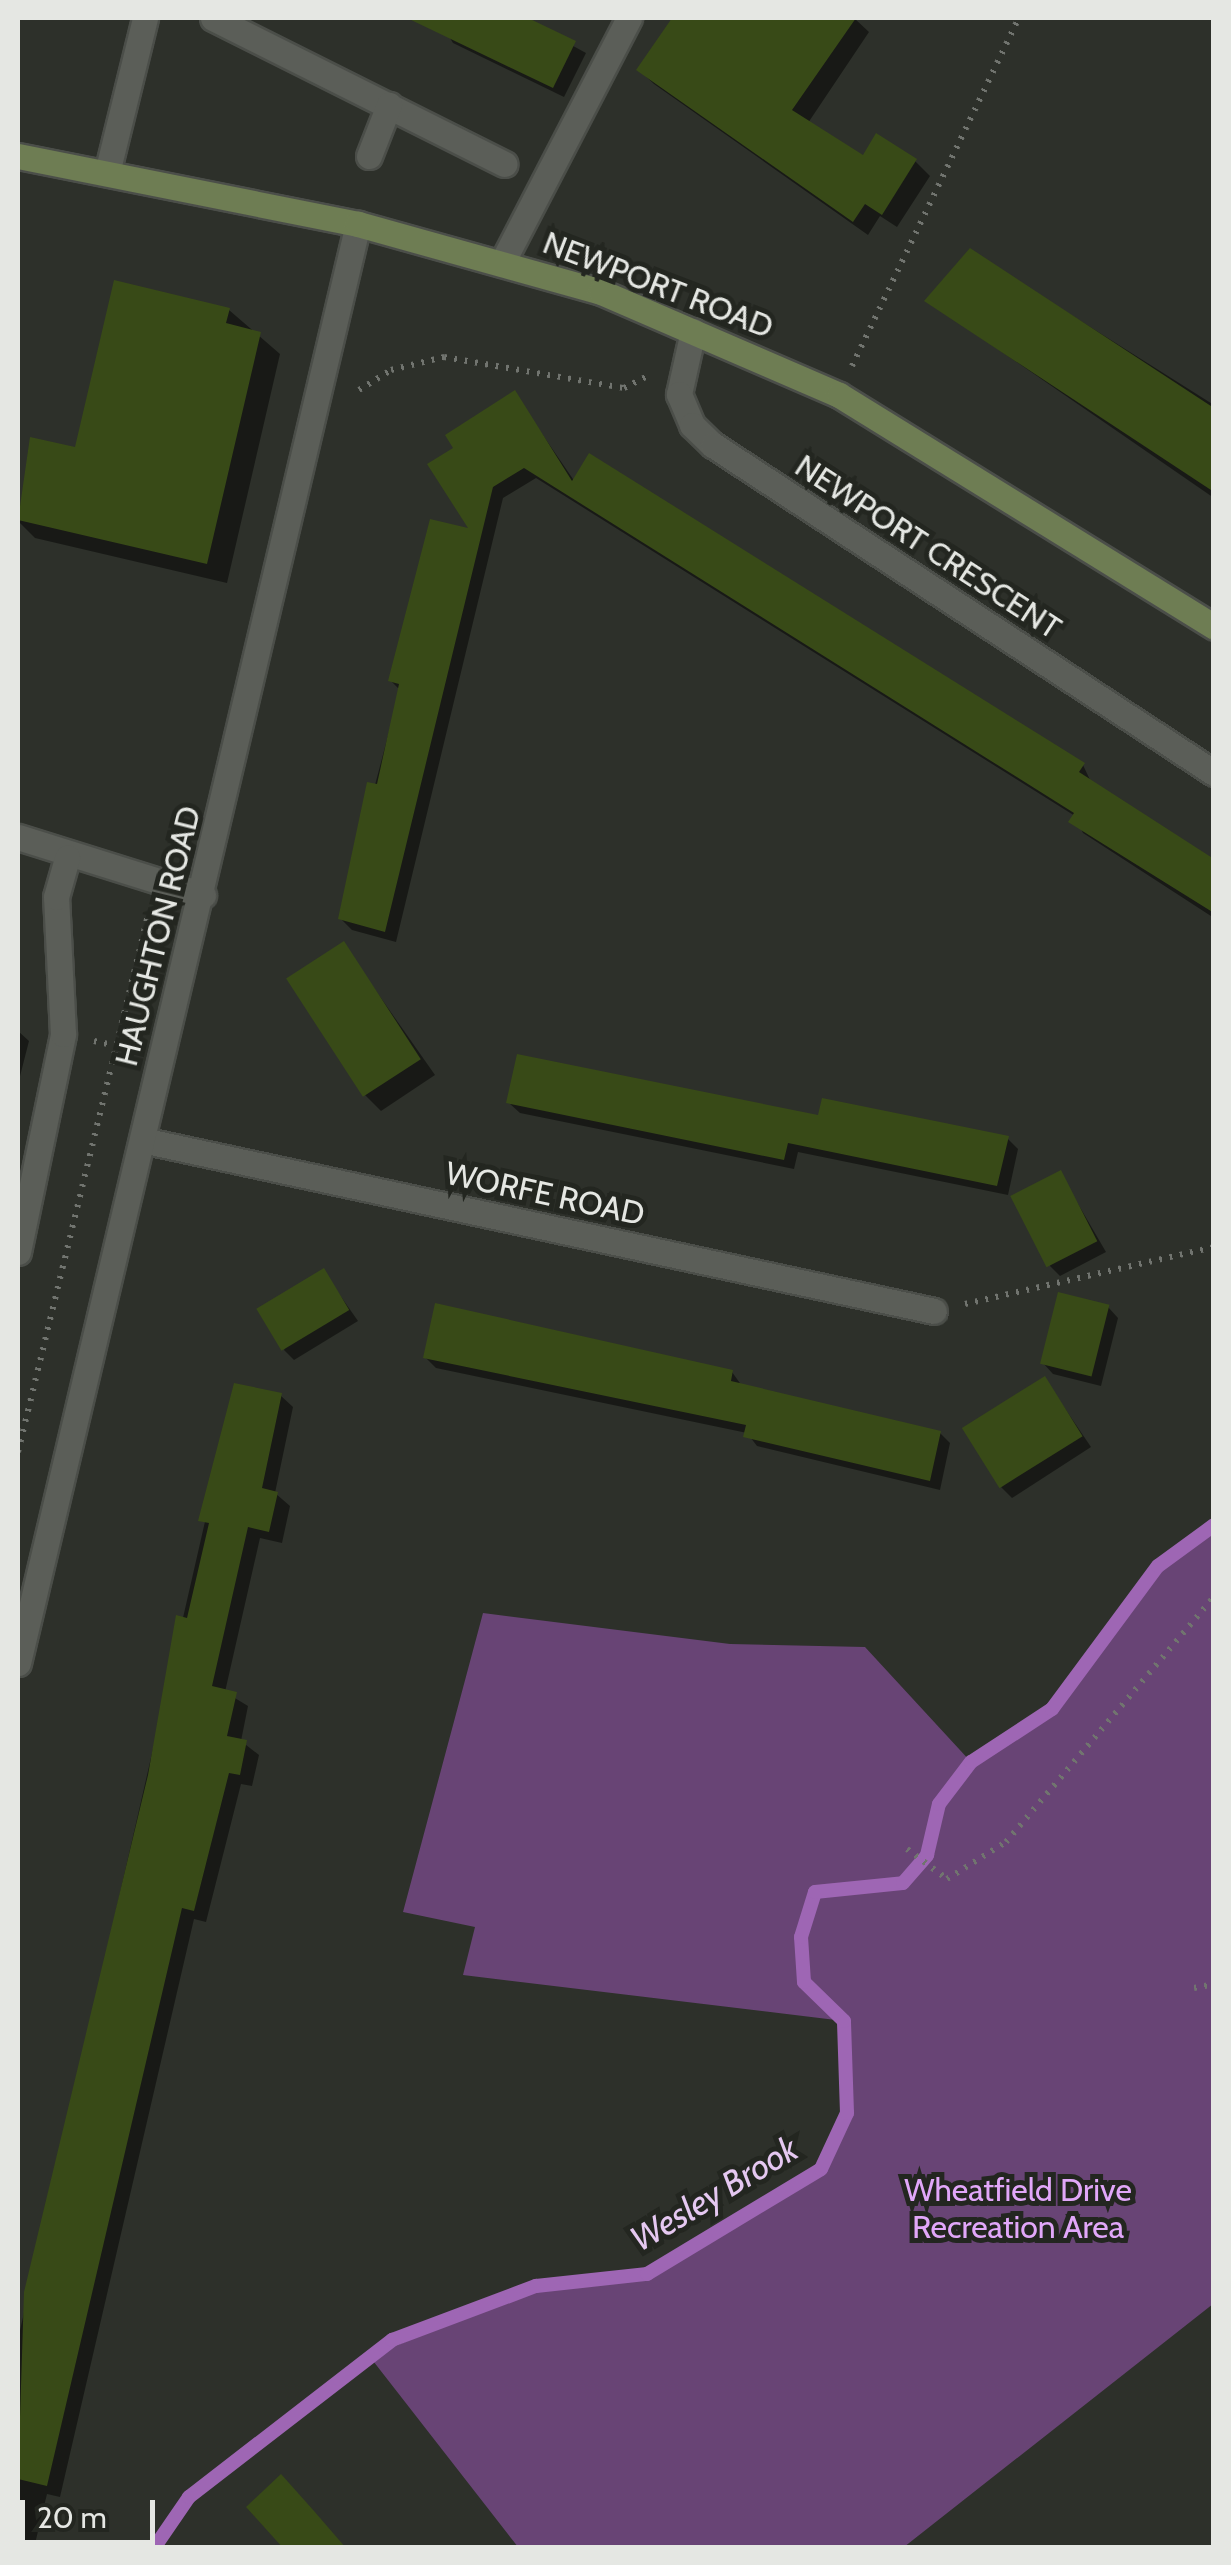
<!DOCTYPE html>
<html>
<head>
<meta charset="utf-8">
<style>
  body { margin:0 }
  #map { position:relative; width:1231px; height:2565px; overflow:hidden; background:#2d302a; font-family:Cabin,sans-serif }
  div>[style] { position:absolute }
  .green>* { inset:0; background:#684475 }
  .shadow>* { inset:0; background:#0007 }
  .stream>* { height:14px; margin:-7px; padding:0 7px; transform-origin:7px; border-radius:7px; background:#9e66b4 }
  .building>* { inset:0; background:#384a17; transform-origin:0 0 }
  .path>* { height:6px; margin-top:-3px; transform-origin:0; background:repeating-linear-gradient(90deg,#71746f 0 2.5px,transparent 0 10.5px) }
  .roads { filter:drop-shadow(2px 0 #4b4e49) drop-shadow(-2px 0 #4b4e49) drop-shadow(0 2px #4b4e49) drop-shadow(0 -2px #4b4e49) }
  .lane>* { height:25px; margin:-12.5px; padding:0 12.5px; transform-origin:12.5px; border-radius:12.5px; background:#5b5e58 }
  .street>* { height:25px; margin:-12.5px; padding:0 12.5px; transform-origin:12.5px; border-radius:12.5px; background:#5b5e58 }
  .secondary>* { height:25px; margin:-12.5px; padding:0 12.5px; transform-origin:12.5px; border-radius:12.5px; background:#6e7d53 }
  span { translate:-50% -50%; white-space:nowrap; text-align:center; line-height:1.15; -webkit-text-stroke:10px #232620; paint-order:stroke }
  .street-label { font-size:32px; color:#e5e7e3 }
  .park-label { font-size:32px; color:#e1a7f9 }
  .water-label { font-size:35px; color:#e5c8f1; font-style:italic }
  .frame { position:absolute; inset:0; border:20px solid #e5e7e3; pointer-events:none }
  .scale { position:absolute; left:20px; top:2500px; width:135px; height:45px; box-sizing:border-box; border:5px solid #e5e7e3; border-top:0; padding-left:12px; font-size:30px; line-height:35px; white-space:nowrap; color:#e5e7e3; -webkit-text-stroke:8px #232620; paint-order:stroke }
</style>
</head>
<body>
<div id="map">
  <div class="green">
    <i style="clip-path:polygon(1213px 1525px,1213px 2304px,904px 2547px,518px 2547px,370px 2357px,536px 2286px,647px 2274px,821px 2169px,847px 2113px,844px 2021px,463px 1975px,475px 1927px,403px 1912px,483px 1613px,730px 1644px,865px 1647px,971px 1762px,1052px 1709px,1158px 1566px)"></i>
  </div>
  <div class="shadow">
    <i style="clip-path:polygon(438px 18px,522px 18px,586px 53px,564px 97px,453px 43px)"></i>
    <i style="clip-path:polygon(675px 18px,854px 18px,869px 32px,808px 123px,863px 158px,915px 161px,930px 176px,897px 227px,880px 216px,868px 235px,654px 84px,639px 70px)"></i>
    <i style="clip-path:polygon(971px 252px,1214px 405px,1214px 498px,928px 301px)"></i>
    <i style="clip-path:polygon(229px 310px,280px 354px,227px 583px,35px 538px,18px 521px,32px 440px,77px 450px)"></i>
    <i style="clip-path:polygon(514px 393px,575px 482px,1083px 765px,1091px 782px,1214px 861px,1214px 918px,1083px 833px,1075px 816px,536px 478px,503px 498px,396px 942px,352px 930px,340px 918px,400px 690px,391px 681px,473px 532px,456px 449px)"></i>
    <i style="clip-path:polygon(343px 944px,435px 1075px,381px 1111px,365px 1095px)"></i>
    <i style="clip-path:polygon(18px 1031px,29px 1041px,18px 1084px,18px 1030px)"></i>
    <i style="clip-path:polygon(509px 1103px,820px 1118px,1007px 1138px,1018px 1149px,1008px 1195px,798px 1152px,794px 1169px,520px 1113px)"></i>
    <i style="clip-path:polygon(1060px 1173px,1106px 1252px,1060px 1276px,1050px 1266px)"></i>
    <i style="clip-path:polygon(323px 1271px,358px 1321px,294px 1360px,284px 1350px)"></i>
    <i style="clip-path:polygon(1108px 1307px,1118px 1318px,1101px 1386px,1053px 1374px,1043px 1363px)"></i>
    <i style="clip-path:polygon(425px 1357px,732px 1372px,742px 1386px,940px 1433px,950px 1443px,940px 1490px,757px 1446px,747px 1433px,436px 1368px)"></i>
    <i style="clip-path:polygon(1045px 1379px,1091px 1447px,1012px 1498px,1001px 1487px)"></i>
    <i style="clip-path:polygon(236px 1386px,280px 1395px,293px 1407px,275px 1493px,290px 1506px,282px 1543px,260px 1538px,225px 1692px,248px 1706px,241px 1741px,259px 1755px,252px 1786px,241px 1784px,206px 1922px,194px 1919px,60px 2497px,47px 2494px,34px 2548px,18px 2548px,18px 2339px)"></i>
  </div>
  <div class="stream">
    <i style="left:154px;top:2548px;width:62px;rotate:-55.5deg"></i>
    <i style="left:189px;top:2497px;width:257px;rotate:-37.7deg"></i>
    <i style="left:392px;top:2340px;width:154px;rotate:-20.6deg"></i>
    <i style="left:536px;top:2286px;width:112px;rotate:-6.2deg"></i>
    <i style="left:647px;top:2274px;width:203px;rotate:-31.1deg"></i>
    <i style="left:821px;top:2169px;width:62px;rotate:-65.1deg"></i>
    <i style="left:847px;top:2113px;width:92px;rotate:-91.9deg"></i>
    <i style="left:844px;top:2021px;width:56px;rotate:-135.7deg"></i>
    <i style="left:804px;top:1982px;width:45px;rotate:-93.8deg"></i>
    <i style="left:801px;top:1937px;width:47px;rotate:-72.7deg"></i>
    <i style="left:815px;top:1892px;width:88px;rotate:-5.8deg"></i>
    <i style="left:903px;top:1883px;width:37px;rotate:-49deg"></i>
    <i style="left:927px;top:1855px;width:52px;rotate:-76.8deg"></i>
    <i style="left:939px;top:1804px;width:53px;rotate:-52.7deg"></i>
    <i style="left:971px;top:1762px;width:97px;rotate:-33.2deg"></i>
    <i style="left:1052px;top:1709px;width:178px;rotate:-53.5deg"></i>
    <i style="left:1158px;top:1566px;width:69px;rotate:-36.2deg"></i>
  </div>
  <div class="building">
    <i style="clip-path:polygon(407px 18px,528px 18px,576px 41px,553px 88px)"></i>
    <i style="clip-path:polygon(672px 18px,856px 18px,792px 110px,863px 155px,876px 133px,917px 159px,882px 215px,865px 204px,853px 222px,636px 70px)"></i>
    <i style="clip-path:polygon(970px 248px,1214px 408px,1214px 492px,924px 301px)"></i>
    <i style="clip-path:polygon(114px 280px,230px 308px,226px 323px,261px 332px,207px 564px,18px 520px,30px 437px,75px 447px)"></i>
    <i style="clip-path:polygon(515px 390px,572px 481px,589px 453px,1085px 763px,1079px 772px,1214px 859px,1214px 913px,1068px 822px,1074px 813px,524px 468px,493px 487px,385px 932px,338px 919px,367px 782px,377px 784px,399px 684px,388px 681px,430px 519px,468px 528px,427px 464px,453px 448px,445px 435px)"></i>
    <i style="left:344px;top:941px;width:141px;height:69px;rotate:57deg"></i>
    <i style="clip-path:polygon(517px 1054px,818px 1115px,822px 1098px,1009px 1136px,997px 1186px,788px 1143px,784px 1160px,506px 1103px)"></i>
    <i style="left:1061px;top:1170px;width:80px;height:57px;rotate:63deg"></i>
    <i style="left:324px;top:1268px;width:49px;height:79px;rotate:59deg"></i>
    <i style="left:1058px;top:1292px;width:53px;height:74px;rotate:14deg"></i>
    <i style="clip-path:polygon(435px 1303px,733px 1370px,731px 1381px,941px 1431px,930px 1481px,743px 1437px,746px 1425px,423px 1358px)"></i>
    <i style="left:1045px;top:1376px;width:71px;height:98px;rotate:58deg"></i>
    <i style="clip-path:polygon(234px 1383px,282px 1393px,262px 1488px,278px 1492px,269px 1532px,248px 1527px,212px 1686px,237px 1692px,227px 1736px,247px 1740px,240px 1775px,229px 1773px,194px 1911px,182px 1908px,47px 2486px,18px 2479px,24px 2292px,148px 1775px,176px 1615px,187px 1618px,209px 1523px,198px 1521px)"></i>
    <i style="clip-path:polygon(281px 2474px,314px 2511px,346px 2548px,283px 2548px,246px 2507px)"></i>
  </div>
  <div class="path">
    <i style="left:852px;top:366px;width:386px;rotate:-64.4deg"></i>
    <i style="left:359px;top:390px;width:38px;rotate:-32deg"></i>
    <i style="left:391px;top:370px;width:55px;rotate:-13.8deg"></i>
    <i style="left:444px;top:357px;width:183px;rotate:9.8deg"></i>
    <i style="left:624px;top:388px;width:29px;rotate:-27deg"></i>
    <i style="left:94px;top:1041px;width:29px;rotate:12deg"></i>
    <i style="left:965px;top:1304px;width:255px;rotate:-12.9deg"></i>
    <i style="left:18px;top:1452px;width:553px;rotate:-76.39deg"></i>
    <i style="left:907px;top:1849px;width:50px;rotate:36.9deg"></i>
    <i style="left:947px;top:1879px;width:70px;rotate:-32.1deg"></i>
    <i style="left:1006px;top:1842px;width:321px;rotate:-49.7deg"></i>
    <i style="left:1194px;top:1988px;width:20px;rotate:-11deg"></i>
  </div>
  <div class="roads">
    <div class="lane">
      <i style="left:503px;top:261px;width:274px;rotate:-62.6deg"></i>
    </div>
    <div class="street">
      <i style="left:213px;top:18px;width:326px;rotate:26.6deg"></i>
      <i style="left:369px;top:156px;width:55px;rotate:-68.6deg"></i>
      <i style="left:107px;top:173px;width:160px;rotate:-76.2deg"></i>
      <i style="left:693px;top:331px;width:65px;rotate:102.5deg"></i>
      <i style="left:679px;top:394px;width:34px;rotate:67deg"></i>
      <i style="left:692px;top:425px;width:29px;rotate:44deg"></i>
      <i style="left:713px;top:445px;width:599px;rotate:33.21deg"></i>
      <i style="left:18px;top:837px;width:194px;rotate:17.4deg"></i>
      <i style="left:142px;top:1140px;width:810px;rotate:12.18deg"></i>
      <i style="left:18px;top:1252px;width:223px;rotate:-78.3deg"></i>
      <i style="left:63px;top:1034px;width:137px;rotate:-92.9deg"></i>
      <i style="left:56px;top:897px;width:41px;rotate:-74.2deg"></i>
      <i style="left:18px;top:1663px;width:1479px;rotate:-76.71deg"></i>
    </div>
    <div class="secondary">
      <i style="left:18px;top:156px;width:347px;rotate:11.3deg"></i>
      <i style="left:358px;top:224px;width:252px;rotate:15.6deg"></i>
      <i style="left:601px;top:292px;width:259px;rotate:23.4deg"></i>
      <i style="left:839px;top:395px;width:441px;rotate:31.7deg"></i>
    </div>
  </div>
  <div class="street-label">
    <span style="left:658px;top:285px;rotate:21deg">NEWPORT ROAD</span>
    <span style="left:928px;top:547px;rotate:33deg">NEWPORT CRESCENT</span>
    <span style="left:158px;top:936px;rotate:-76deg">HAUGHTON ROAD</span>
    <span style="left:545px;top:1194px;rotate:12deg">WORFE ROAD</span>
  </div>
  <div class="park-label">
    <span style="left:1018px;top:2209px">Wheatfield Drive<br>Recreation Area</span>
  </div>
  <div class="water-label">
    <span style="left:714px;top:2194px;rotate:-31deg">Wesley Brook</span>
  </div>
  <div class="frame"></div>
  <div class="scale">20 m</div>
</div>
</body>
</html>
